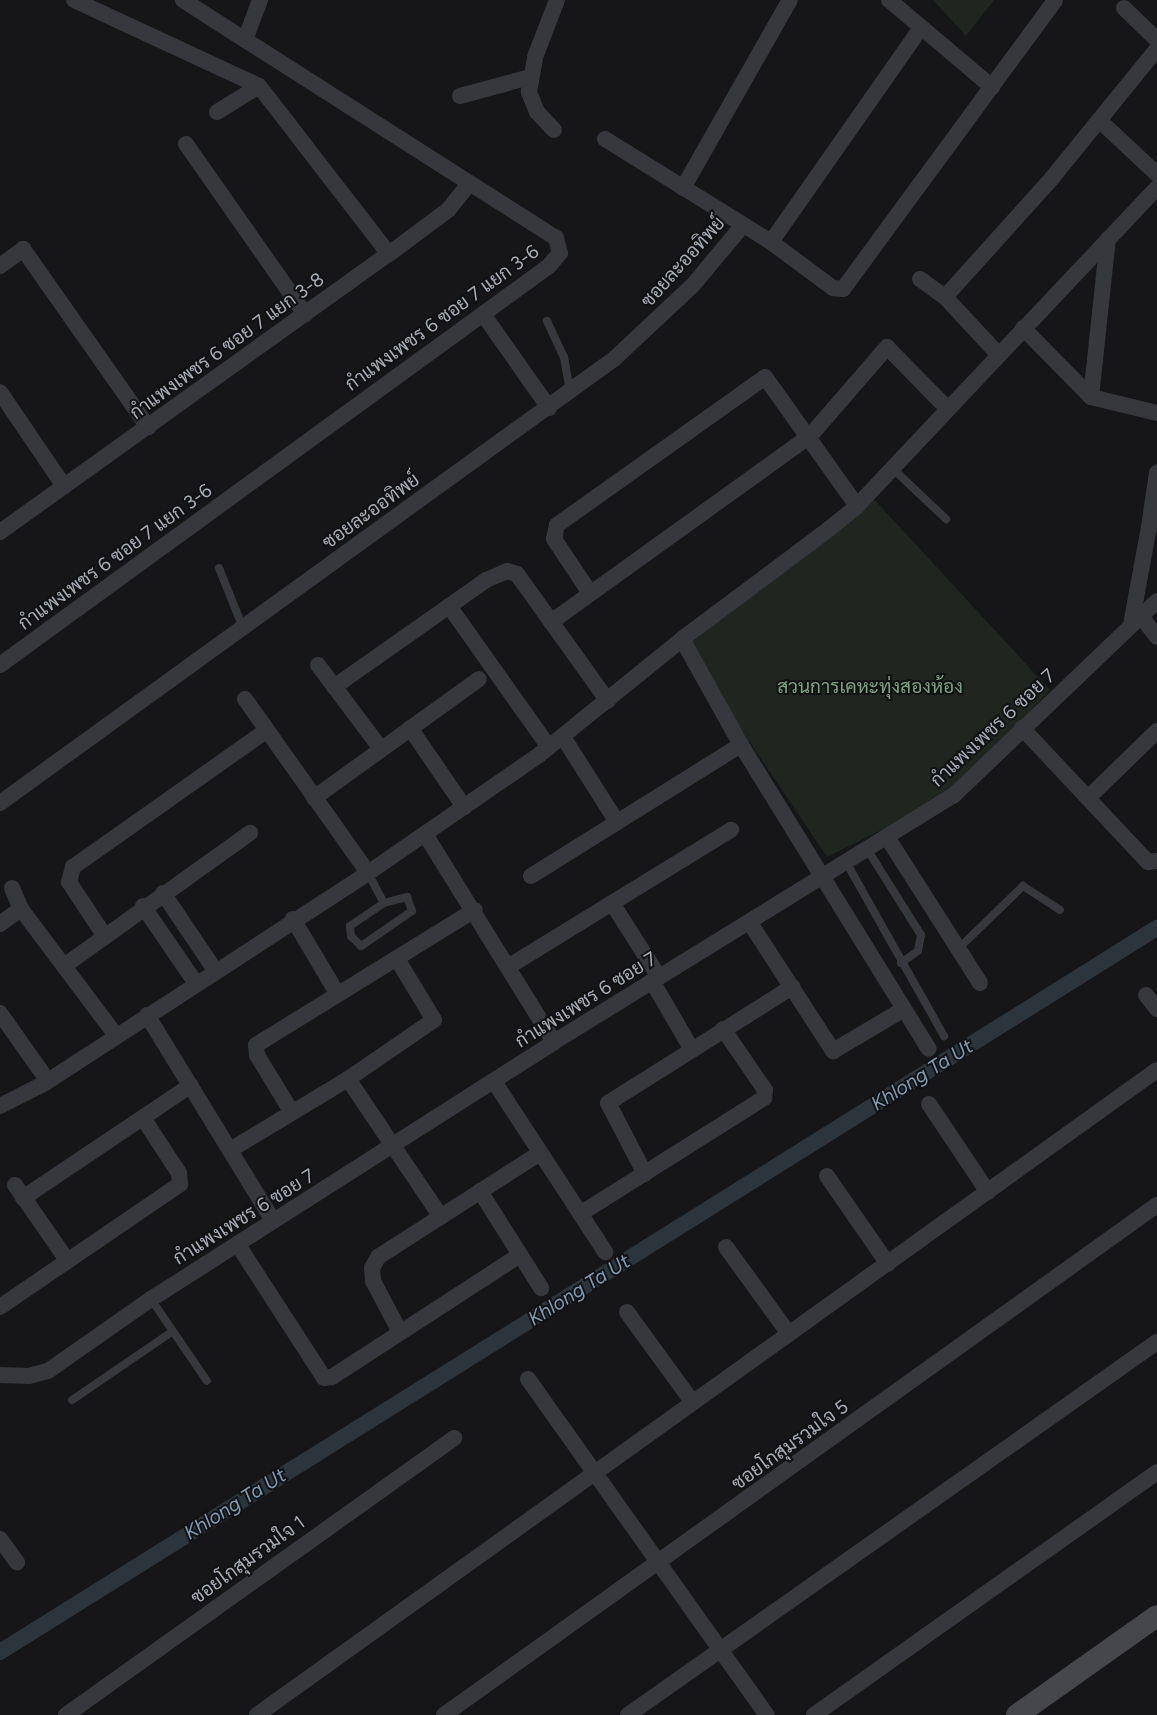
<!DOCTYPE html>
<html>
<head>
<meta charset="utf-8">
<style>
  body { margin:0 }
  #map { position:relative; width:1157px; height:1715px; overflow:hidden; background:#161618; font-family:Figtree,Sarabun,sans-serif }
  div>[style] { position:absolute }
  .green>* { inset:0; background:#1e261f }
  .canal>* { height:16px; margin:-8px; padding:0 8px; transform-origin:8px; border-radius:8px; background:#2c353c }
  .lane>* { height:8px; margin:-4px; padding:0 4px; transform-origin:4px; border-radius:4px; background:#37383d }
  .street>* { height:16px; margin:-8px; padding:0 8px; transform-origin:8px; border-radius:8px; background:#37383d }
  .secondary>* { height:22px; margin:-11px; padding:0 11px; transform-origin:11px; border-radius:11px; background:#45474d }
  span { translate:-50% -50%; white-space:nowrap; text-align:center; line-height:1.15; -webkit-text-stroke:4px #111113; paint-order:stroke }
  .street-label { font-size:19px; color:#a8adb8 }
  .park-label { font-size:19px; color:#7fa381 }
  .water-label { font-size:20px; color:#7f9bb3; font-style:italic }
</style>
</head>
<body>
<div id="map">
  <div class="green">
    <i style="clip-path:polygon(933px 0,994px 0,966px 36px)"></i>
    <i style="clip-path:polygon(871px 496px,1050px 690px,952px 795px,827px 857px,686px 647px)"></i>
  </div>
  <div class="canal">
    <i style="left:0;top:1652px;width:1365px;rotate:-32.04deg"></i>
  </div>
  <div class="lane">
    <i style="left:547px;top:321px;width:40px;rotate:65deg"></i>
    <i style="left:564px;top:357px;width:35px;rotate:80deg"></i>
    <i style="left:891px;top:467px;width:76px;rotate:43.4deg"></i>
    <i style="left:219px;top:568px;width:65px;rotate:68.2deg"></i>
    <i style="left:867px;top:849px;width:102px;rotate:57.9deg"></i>
    <i style="left:921px;top:935px;width:16px;rotate:101deg"></i>
    <i style="left:918px;top:951px;width:21px;rotate:145deg"></i>
    <i style="left:846px;top:862px;width:200px;rotate:60.6deg"></i>
    <i style="left:368px;top:873px;width:34px;rotate:62deg"></i>
    <i style="left:384px;top:903px;width:24px;rotate:-15deg"></i>
    <i style="left:407px;top:897px;width:15px;rotate:70deg"></i>
    <i style="left:412px;top:911px;width:62px;rotate:145.5deg"></i>
    <i style="left:361px;top:946px;width:14px;rotate:-135deg"></i>
    <i style="left:351px;top:936px;width:10px;rotate:-96deg"></i>
    <i style="left:350px;top:926px;width:41px;rotate:-34.1deg"></i>
    <i style="left:958px;top:949px;width:91px;rotate:-44.1deg"></i>
    <i style="left:1023px;top:886px;width:44px;rotate:33deg"></i>
    <i style="left:151px;top:1299px;width:99px;rotate:55.7deg"></i>
    <i style="left:72px;top:1400px;width:122px;rotate:-34.3deg"></i>
  </div>
  <div class="street">
    <i style="left:74px;top:0;width:204px;rotate:24.9deg"></i>
    <i style="left:259px;top:86px;width:212px;rotate:52.3deg"></i>
    <i style="left:183px;top:0;width:74px;rotate:32.8deg"></i>
    <i style="left:889px;top:0;width:135px;rotate:40.2deg"></i>
    <i style="left:1124px;top:8px;width:46px;rotate:44.1deg"></i>
    <i style="left:460px;top:96px;width:73px;rotate:-15.2deg"></i>
    <i style="left:217px;top:112px;width:49px;rotate:-31.8deg"></i>
    <i style="left:1099px;top:120px;width:79px;rotate:43deg"></i>
    <i style="left:554px;top:130px;width:25px;rotate:-133deg"></i>
    <i style="left:537px;top:112px;width:22px;rotate:-112deg"></i>
    <i style="left:529px;top:92px;width:36px;rotate:-80deg"></i>
    <i style="left:535px;top:57px;width:61px;rotate:-68.9deg"></i>
    <i style="left:605px;top:139px;width:195px;rotate:31.8deg"></i>
    <i style="left:771px;top:242px;width:77px;rotate:36.6deg"></i>
    <i style="left:833px;top:288px;width:10px;rotate:6deg"></i>
    <i style="left:843px;top:289px;width:358px;rotate:-53.7deg"></i>
    <i style="left:186px;top:144px;width:208px;rotate:55deg"></i>
    <i style="left:683px;top:188px;width:216px;rotate:-60.4deg"></i>
    <i style="left:771px;top:242px;width:260px;rotate:-55deg"></i>
    <i style="left:0;top:266px;width:29px;rotate:-36deg"></i>
    <i style="left:23px;top:249px;width:218px;rotate:54.9deg"></i>
    <i style="left:920px;top:279px;width:31px;rotate:36deg"></i>
    <i style="left:483px;top:314px;width:115px;rotate:54.9deg"></i>
    <i style="left:1023px;top:328px;width:97px;rotate:45.4deg"></i>
    <i style="left:1091px;top:397px;width:68px;rotate:13.6deg"></i>
    <i style="left:998px;top:354px;width:78px;rotate:-132.9deg"></i>
    <i style="left:945px;top:297px;width:160px;rotate:-48deg"></i>
    <i style="left:1052px;top:178px;width:166px;rotate:-50.9deg"></i>
    <i style="left:0;top:392px;width:114px;rotate:55.8deg"></i>
    <i style="left:1091px;top:397px;width:159px;rotate:-83.9deg"></i>
    <i style="left:1149px;top:527px;width:55px;rotate:-81.6deg"></i>
    <i style="left:0;top:532px;width:478px;rotate:-35.6deg"></i>
    <i style="left:389px;top:254px;width:74px;rotate:-36.7deg"></i>
    <i style="left:448px;top:210px;width:33px;rotate:-51deg"></i>
    <i style="left:590px;top:593px;width:65px;rotate:-123.7deg"></i>
    <i style="left:554px;top:539px;width:14px;rotate:-78deg"></i>
    <i style="left:557px;top:525px;width:255px;rotate:-35.4deg"></i>
    <i style="left:765px;top:377px;width:158px;rotate:54.5deg"></i>
    <i style="left:449px;top:606px;width:173px;rotate:54.7deg"></i>
    <i style="left:1141px;top:616px;width:26px;rotate:53deg"></i>
    <i style="left:551px;top:622px;width:319px;rotate:-35.7deg"></i>
    <i style="left:810px;top:436px;width:118px;rotate:-49.1deg"></i>
    <i style="left:887px;top:347px;width:86px;rotate:45.5deg"></i>
    <i style="left:1131px;top:625px;width:100px;rotate:-79.6deg"></i>
    <i style="left:1149px;top:527px;width:11px;rotate:-45deg"></i>
    <i style="left:682px;top:639px;width:121px;rotate:60.9deg"></i>
    <i style="left:741px;top:745px;width:357px;rotate:58.3deg"></i>
    <i style="left:0;top:665px;width:679px;rotate:-36.01deg"></i>
    <i style="left:549px;top:266px;width:17px;rotate:-50deg"></i>
    <i style="left:560px;top:253px;width:16px;rotate:-105deg"></i>
    <i style="left:556px;top:238px;width:369px;rotate:-147.5deg"></i>
    <i style="left:245px;top:40px;width:43px;rotate:-69.4deg"></i>
    <i style="left:318px;top:665px;width:105px;rotate:53.1deg"></i>
    <i style="left:334px;top:687px;width:186px;rotate:-35.1deg"></i>
    <i style="left:486px;top:580px;width:23px;rotate:-23deg"></i>
    <i style="left:507px;top:571px;width:10px;rotate:17deg"></i>
    <i style="left:517px;top:574px;width:156px;rotate:54.4deg"></i>
    <i style="left:245px;top:699px;width:213px;rotate:54.7deg"></i>
    <i style="left:410px;top:728px;width:96px;rotate:55.6deg"></i>
    <i style="left:1022px;top:728px;width:184px;rotate:46.8deg"></i>
    <i style="left:1148px;top:862px;width:9px;rotate:-6deg"></i>
    <i style="left:563px;top:737px;width:101px;rotate:57.6deg"></i>
    <i style="left:314px;top:798px;width:203px;rotate:-35.8deg"></i>
    <i style="left:1088px;top:798px;width:96px;rotate:-44.2deg"></i>
    <i style="left:0;top:803px;width:758px;rotate:-35.87deg"></i>
    <i style="left:614px;top:359px;width:108px;rotate:-43.1deg"></i>
    <i style="left:693px;top:285px;width:78px;rotate:-50.2deg"></i>
    <i style="left:425px;top:834px;width:245px;rotate:58.2deg"></i>
    <i style="left:887px;top:837px;width:173px;rotate:57.5deg"></i>
    <i style="left:531px;top:876px;width:248px;rotate:-32deg"></i>
    <i style="left:12px;top:888px;width:23px;rotate:67deg"></i>
    <i style="left:21px;top:909px;width:156px;rotate:53.1deg"></i>
    <i style="left:163px;top:893px;width:93px;rotate:56deg"></i>
    <i style="left:612px;top:903px;width:88px;rotate:57.6deg"></i>
    <i style="left:143px;top:906px;width:92px;rotate:55.6deg"></i>
    <i style="left:293px;top:919px;width:86px;rotate:59.3deg"></i>
    <i style="left:750px;top:923px;width:153px;rotate:57deg"></i>
    <i style="left:833px;top:1051px;width:82px;rotate:-30.6deg"></i>
    <i style="left:0;top:924px;width:26px;rotate:-36deg"></i>
    <i style="left:104px;top:935px;width:64px;rotate:-123.4deg"></i>
    <i style="left:69px;top:882px;width:16px;rotate:-75deg"></i>
    <i style="left:73px;top:867px;width:236px;rotate:-35.2deg"></i>
    <i style="left:64px;top:966px;width:229px;rotate:-35.6deg"></i>
    <i style="left:508px;top:967px;width:262px;rotate:-31.6deg"></i>
    <i style="left:652px;top:981px;width:78px;rotate:59.8deg"></i>
    <i style="left:1146px;top:995px;width:18px;rotate:52deg"></i>
    <i style="left:0;top:1013px;width:83px;rotate:54.8deg"></i>
    <i style="left:147px;top:1015px;width:241px;rotate:58.5deg"></i>
    <i style="left:348px;top:1079px;width:104px;rotate:-34.5deg"></i>
    <i style="left:434px;top:1020px;width:71px;rotate:-121.2deg"></i>
    <i style="left:495px;top:1083px;width:202px;rotate:56.9deg"></i>
    <i style="left:929px;top:1104px;width:106px;rotate:56.2deg"></i>
    <i style="left:0;top:1106px;width:51px;rotate:-27.1deg"></i>
    <i style="left:45px;top:1083px;width:385px;rotate:-33deg"></i>
    <i style="left:368px;top:873px;width:208px;rotate:-34.6deg"></i>
    <i style="left:539px;top:755px;width:184px;rotate:-39deg"></i>
    <i style="left:682px;top:639px;width:184px;rotate:-36.8deg"></i>
    <i style="left:829px;top:529px;width:36px;rotate:-39deg"></i>
    <i style="left:857px;top:506px;width:437px;rotate:-46.7deg"></i>
    <i style="left:291px;top:1111px;width:66px;rotate:-121.3deg"></i>
    <i style="left:257px;top:1055px;width:10px;rotate:-96deg"></i>
    <i style="left:256px;top:1045px;width:257px;rotate:-31.7deg"></i>
    <i style="left:230px;top:1150px;width:138px;rotate:-31deg"></i>
    <i style="left:348px;top:1079px;width:166px;rotate:56deg"></i>
    <i style="left:645px;top:1174px;width:80px;rotate:-117.5deg"></i>
    <i style="left:608px;top:1103px;width:218px;rotate:-32.2deg"></i>
    <i style="left:827px;top:1176px;width:107px;rotate:55.3deg"></i>
    <i style="left:15px;top:1185px;width:91px;rotate:55.3deg"></i>
    <i style="left:480px;top:1191px;width:115px;rotate:57.8deg"></i>
    <i style="left:23px;top:1198px;width:202px;rotate:-33.9deg"></i>
    <i style="left:580px;top:1214px;width:218px;rotate:-32.2deg"></i>
    <i style="left:764px;top:1098px;width:8px;rotate:-83deg"></i>
    <i style="left:765px;top:1090px;width:74px;rotate:-124.5deg"></i>
    <i style="left:238px;top:1245px;width:158px;rotate:57.1deg"></i>
    <i style="left:324px;top:1378px;width:8px;rotate:-7deg"></i>
    <i style="left:332px;top:1377px;width:224px;rotate:-33deg"></i>
    <i style="left:726px;top:1247px;width:107px;rotate:54.1deg"></i>
    <i style="left:0;top:1307px;width:218px;rotate:-34.3deg"></i>
    <i style="left:180px;top:1184px;width:11px;rotate:-95deg"></i>
    <i style="left:179px;top:1173px;width:66px;rotate:-123.2deg"></i>
    <i style="left:627px;top:1312px;width:112px;rotate:54deg"></i>
    <i style="left:400px;top:1332px;width:58px;rotate:-117.9deg"></i>
    <i style="left:373px;top:1281px;width:13px;rotate:-94deg"></i>
    <i style="left:372px;top:1268px;width:13px;rotate:-61deg"></i>
    <i style="left:378px;top:1257px;width:193px;rotate:-32.7deg"></i>
    <i style="left:0;top:1375px;width:29px;rotate:2deg"></i>
    <i style="left:29px;top:1376px;width:20px;rotate:-15deg"></i>
    <i style="left:48px;top:1371px;width:126px;rotate:-35deg"></i>
    <i style="left:151px;top:1299px;width:478px;rotate:-32.5deg"></i>
    <i style="left:554px;top:1042px;width:469px;rotate:-31.7deg"></i>
    <i style="left:953px;top:796px;width:282px;rotate:-43.7deg"></i>
    <i style="left:528px;top:1379px;width:412px;rotate:54.6deg"></i>
    <i style="left:0;top:1539px;width:29px;rotate:54deg"></i>
    <i style="left:66px;top:1715px;width:477px;rotate:-35.5deg"></i>
    <i style="left:257px;top:1715px;width:1107px;rotate:-35.63deg"></i>
    <i style="left:444px;top:1715px;width:877px;rotate:-35.58deg"></i>
    <i style="left:628px;top:1715px;width:647px;rotate:-35.19deg"></i>
    <i style="left:814px;top:1715px;width:420px;rotate:-35.3deg"></i>
  </div>
  <div class="secondary">
    <i style="left:1017px;top:1715px;width:171px;rotate:-35.3deg"></i>
  </div>
  <div class="street-label">
    <span style="left:683px;top:262px;rotate:-48deg">ซอยละออทิพย์</span>
    <span style="left:442px;top:318px;rotate:-36deg">กำแพงเพชร 6 ซอย 7 แยก 3-6</span>
    <span style="left:227px;top:346px;rotate:-36deg">กำแพงเพชร 6 ซอย 7 แยก 3-8</span>
    <span style="left:371px;top:511px;rotate:-36deg">ซอยละออทิพย์</span>
    <span style="left:115px;top:557px;rotate:-36deg">กำแพงเพชร 6 ซอย 7 แยก 3-6</span>
    <span style="left:993px;top:728px;rotate:-43deg">กำแพงเพชร 6 ซอย 7</span>
    <span style="left:586px;top:1000px;rotate:-32deg">กำแพงเพชร 6 ซอย 7</span>
    <span style="left:244px;top:1217px;rotate:-32deg">กำแพงเพชร 6 ซอย 7</span>
    <span style="left:790px;top:1445px;rotate:-36deg">ซอยโกสุมรวมใจ 5</span>
    <span style="left:248px;top:1560px;rotate:-36deg">ซอยโกสุมรวมใจ 1</span>
  </div>
  <div class="park-label">
    <span style="left:870px;top:687px">สวนการเคหะทุ่งสองห้อง</span>
  </div>
  <div class="water-label">
    <span style="left:922px;top:1075px;rotate:-32deg">Khlong Ta Ut</span>
    <span style="left:579px;top:1290px;rotate:-32deg">Khlong Ta Ut</span>
    <span style="left:235px;top:1504px;rotate:-32deg">Khlong Ta Ut</span>
  </div>
</div>
</body>
</html>
